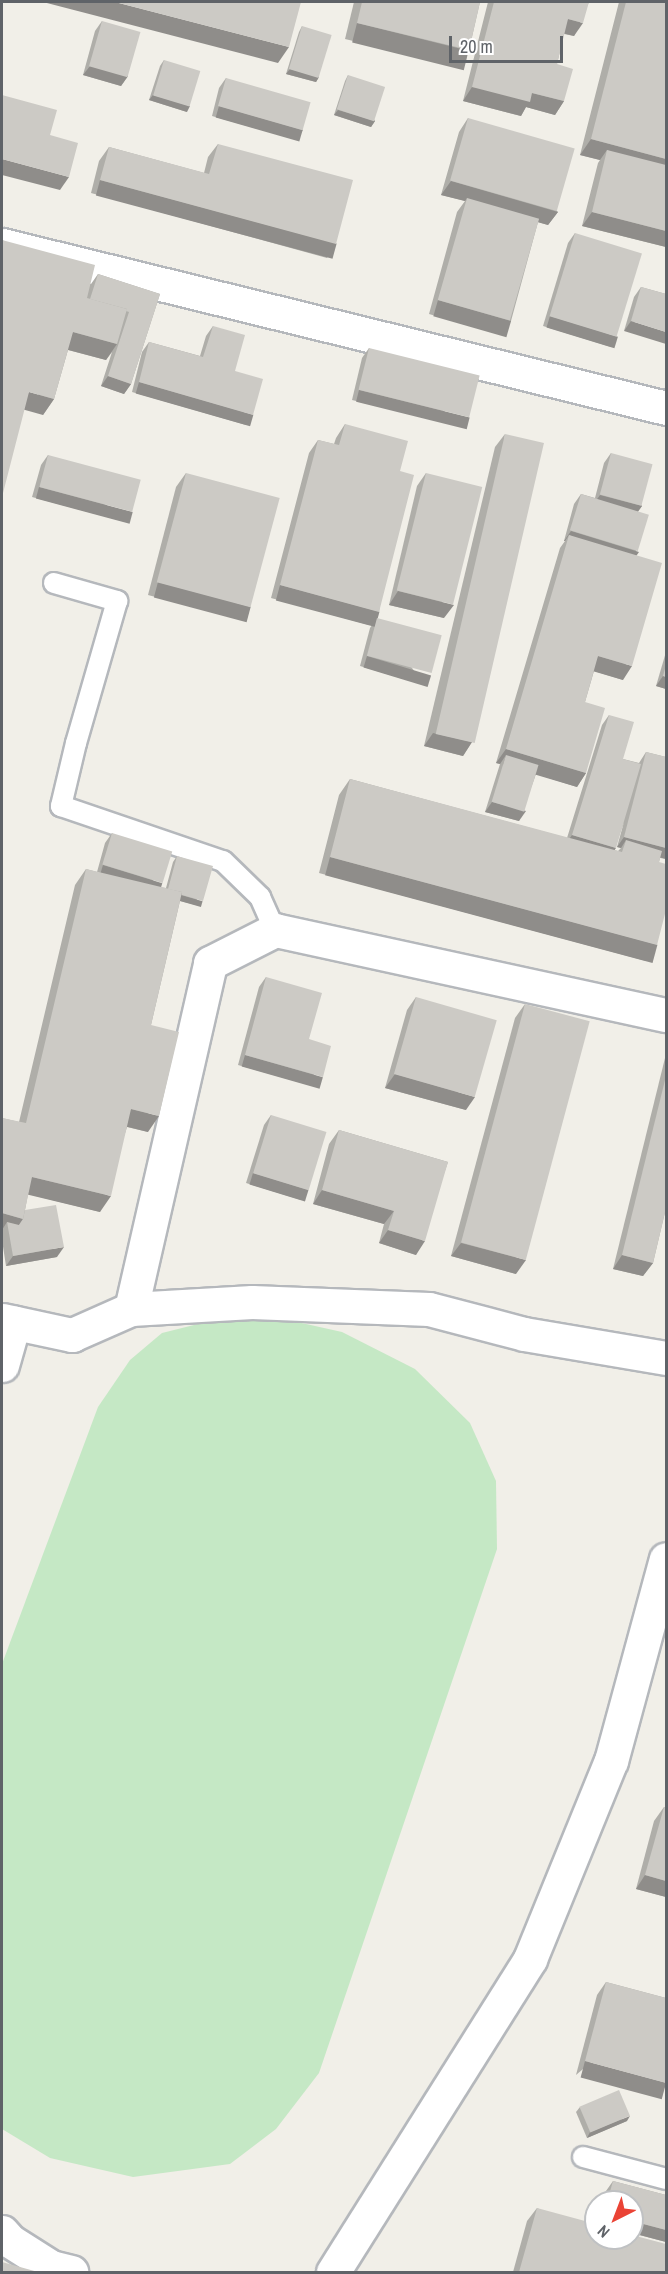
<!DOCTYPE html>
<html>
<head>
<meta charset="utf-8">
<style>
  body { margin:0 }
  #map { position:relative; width:668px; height:2274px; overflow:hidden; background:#f1efe8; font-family:"Archivo Narrow",sans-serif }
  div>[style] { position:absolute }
  .green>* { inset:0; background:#c5e8c5 }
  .roads { filter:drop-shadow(2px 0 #b5b8bc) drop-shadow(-2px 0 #b5b8bc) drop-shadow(0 2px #b5b8bc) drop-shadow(0 -2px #b5b8bc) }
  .lane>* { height:20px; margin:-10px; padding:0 10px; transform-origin:10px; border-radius:10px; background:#fff }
  .street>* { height:33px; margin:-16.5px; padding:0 16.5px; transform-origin:16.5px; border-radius:16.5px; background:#fff }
  .secondary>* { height:33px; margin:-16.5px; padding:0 16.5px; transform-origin:16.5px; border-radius:16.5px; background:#fff }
  .wall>* { inset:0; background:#afaea9 }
  .shaded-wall>* { inset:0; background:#8f8d8a; transform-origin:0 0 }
  .building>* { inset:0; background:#cccac5; transform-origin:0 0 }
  span { translate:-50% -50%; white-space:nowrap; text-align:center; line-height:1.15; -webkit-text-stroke:4.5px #fff; paint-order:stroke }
  .frame { position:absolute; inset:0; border:3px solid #5f6368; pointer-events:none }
  .north { position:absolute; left:584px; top:2190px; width:60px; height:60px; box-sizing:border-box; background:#fff; border:2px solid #bfc1c3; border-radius:50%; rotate:222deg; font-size:16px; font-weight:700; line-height:24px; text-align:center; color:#5f6368 }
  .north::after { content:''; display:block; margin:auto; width:21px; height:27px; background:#ea4335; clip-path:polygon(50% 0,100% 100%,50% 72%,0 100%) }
  .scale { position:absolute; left:449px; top:36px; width:114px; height:27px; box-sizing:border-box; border:3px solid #5f6368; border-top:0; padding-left:8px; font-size:18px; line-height:21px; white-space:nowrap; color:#5f6368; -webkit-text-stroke:4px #fff; paint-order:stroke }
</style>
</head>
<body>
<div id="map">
  <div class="green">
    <i style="clip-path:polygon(261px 1314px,342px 1332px,415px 1369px,470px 1423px,496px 1481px,497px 1549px,319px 2073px,276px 2129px,230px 2164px,133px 2177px,50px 2158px,2px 2129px,2px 1664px,98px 1407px,130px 1360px,162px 1333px,202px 1323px)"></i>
  </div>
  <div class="roads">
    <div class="lane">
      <i style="left:54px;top:583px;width:66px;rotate:15.9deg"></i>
      <i style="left:117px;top:601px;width:148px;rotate:106.1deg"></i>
      <i style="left:76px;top:743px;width:65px;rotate:103.4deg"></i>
      <i style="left:61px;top:806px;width:171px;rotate:18.8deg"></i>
      <i style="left:223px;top:861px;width:52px;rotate:44.2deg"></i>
      <i style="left:260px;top:897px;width:36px;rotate:66deg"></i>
      <i style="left:583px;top:2157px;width:86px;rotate:14.8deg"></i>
    </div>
    <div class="street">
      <i style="left:2px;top:245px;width:684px;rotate:13.79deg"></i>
      <i style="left:131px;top:1309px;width:355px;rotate:-77.1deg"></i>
      <i style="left:210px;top:963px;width:73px;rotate:-26.9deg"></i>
      <i style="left:275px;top:930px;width:400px;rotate:12.3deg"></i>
      <i style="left:2px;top:1320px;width:72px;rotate:12.1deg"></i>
      <i style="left:72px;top:1335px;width:64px;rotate:-23.8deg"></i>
      <i style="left:131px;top:1309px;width:121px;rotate:-3.3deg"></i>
      <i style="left:252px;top:1302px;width:177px;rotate:2.3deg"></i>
      <i style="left:429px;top:1309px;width:98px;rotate:14.7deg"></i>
      <i style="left:524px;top:1334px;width:144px;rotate:9.6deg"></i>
      <i style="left:2px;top:1365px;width:44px;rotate:-74.1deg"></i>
      <i style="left:2px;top:2232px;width:12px;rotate:48deg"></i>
      <i style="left:10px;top:2241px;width:49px;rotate:32.4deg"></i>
      <i style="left:51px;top:2267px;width:21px;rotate:14deg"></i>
    </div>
    <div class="secondary">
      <i style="left:333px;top:2272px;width:370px;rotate:-57.8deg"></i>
      <i style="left:530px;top:1959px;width:214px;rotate:-67.8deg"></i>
      <i style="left:611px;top:1761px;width:209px;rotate:-74.8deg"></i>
    </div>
  </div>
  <div class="wall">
    <i style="clip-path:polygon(354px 2px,480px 2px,469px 50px,457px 66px,345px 39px)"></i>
    <i style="clip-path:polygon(488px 2px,589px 2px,574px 36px,564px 34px,557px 64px,564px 101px,555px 115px,526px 107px,521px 116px,463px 101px)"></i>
    <i style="clip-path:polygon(619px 2px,666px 2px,666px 247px,582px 226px,598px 163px,600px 160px,580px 155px)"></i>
    <i style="clip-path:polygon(102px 21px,128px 76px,121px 86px,83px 75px,95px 31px)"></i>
    <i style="clip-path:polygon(302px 26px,319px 77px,316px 82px,286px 74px,299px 32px)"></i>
    <i style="clip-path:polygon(164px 60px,187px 112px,149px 100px,160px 66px)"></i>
    <i style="clip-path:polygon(348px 75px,375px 121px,371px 127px,334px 115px,345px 81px)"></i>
    <i style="clip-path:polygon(226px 78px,303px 130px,297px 140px,212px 116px,219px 88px)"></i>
    <i style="clip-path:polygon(468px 118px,558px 212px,548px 225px,538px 222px,511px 321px,502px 335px,429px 314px,457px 212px,465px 201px,441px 195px,459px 132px)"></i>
    <i style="clip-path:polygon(218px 144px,336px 244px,327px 258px,91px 193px,99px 161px,109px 147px,204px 173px,208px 157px)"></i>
    <i style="clip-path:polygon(575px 233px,611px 347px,543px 326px,568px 243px)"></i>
    <i style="clip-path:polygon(2px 240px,91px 284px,98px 274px,160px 294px,131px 384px,124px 394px,101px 386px,112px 352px,106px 360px,68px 350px,54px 399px,43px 415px)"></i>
    <i style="clip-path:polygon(641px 287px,666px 294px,624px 331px,634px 297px)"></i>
    <i style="clip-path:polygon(213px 326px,235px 371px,246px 425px,132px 392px,142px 352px,149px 342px,200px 356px,206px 336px)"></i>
    <i style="clip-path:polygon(369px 348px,463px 427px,352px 400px,362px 358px)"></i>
    <i style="clip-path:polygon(345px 424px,400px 471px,379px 612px,369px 625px,271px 598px,309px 453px,318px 440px,334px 444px,336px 438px)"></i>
    <i style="clip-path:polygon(505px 434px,472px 742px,463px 756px,424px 746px,495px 447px)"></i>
    <i style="clip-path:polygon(611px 453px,642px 506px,638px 511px,636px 555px,623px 680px,594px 671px,585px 702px,586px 773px,577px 787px,536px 774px,519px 821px,485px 812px,500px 764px,496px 763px,560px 548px,565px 541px,564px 541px,574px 504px,581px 494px,595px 498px,604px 463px)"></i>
    <i style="clip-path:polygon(48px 455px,126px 522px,32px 497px,41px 465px)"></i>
    <i style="clip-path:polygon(186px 473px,242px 620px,148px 595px,176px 487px)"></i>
    <i style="clip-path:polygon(426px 473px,444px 618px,389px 605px,417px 486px)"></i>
    <i style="clip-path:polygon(377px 618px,424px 685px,360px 666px,370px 628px)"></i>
    <i style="clip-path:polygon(666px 652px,666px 689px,656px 686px)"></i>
    <i style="clip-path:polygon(evenodd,609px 715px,623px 759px,639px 763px,646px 752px,666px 757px,666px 859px,660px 858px,659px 862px,657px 945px,646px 961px,319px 873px,339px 795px,350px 779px,567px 838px,602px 725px,609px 715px,624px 822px,617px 847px,621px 848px,618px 851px,614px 850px,624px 822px)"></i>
    <i style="clip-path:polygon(112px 833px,159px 887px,166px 888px,173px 862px,177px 856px,200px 906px,180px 901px,151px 1025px,148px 1132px,127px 1127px,100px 1212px,28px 1194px,25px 1210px,57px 1257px,6px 1266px,2px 1240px,2px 1118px,19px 1122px,75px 885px,86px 869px,97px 872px,105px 843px)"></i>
    <i style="clip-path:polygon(266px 977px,309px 1039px,316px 1087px,238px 1065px,259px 987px)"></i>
    <i style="clip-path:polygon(416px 997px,466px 1110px,385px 1088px,407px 1010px)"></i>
    <i style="clip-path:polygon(525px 1004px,516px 1274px,451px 1256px,515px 1018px)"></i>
    <i style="clip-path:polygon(666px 1055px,666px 1208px,653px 1263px,643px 1276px,613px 1269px,665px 1058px)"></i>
    <i style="clip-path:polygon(271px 1115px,308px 1190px,301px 1200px,246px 1183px,264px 1125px)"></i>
    <i style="clip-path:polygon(339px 1130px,448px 1162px,416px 1255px,379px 1243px,384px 1224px,313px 1204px,329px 1144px)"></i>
    <i style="clip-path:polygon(664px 1807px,666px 1808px,666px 1897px,636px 1889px,654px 1821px)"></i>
    <i style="clip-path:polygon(606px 1982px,666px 1998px,576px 2075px,597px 1995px)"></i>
    <i style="clip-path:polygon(580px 2107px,627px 2121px,587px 2138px,576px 2112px)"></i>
    <i style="clip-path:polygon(613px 2181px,666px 2195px,666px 2242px,632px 2233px,632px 2202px,603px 2202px,606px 2191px)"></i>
    <i style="clip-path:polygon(537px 2208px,666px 2272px,513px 2272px,527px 2221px)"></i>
  </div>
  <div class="shaded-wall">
    <i style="clip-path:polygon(43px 2px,115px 2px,289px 47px,278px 63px)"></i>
    <i style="clip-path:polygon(568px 19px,583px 23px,574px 36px,558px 32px)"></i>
    <i style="left:357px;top:23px;width:115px;height:20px;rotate:14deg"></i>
    <i style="clip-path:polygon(90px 66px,128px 76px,121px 86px,83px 75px)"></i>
    <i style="clip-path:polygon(290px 69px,319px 77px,316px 82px,286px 74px)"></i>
    <i style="clip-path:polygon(472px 87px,532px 93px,564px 101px,555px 115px,526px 107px,521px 116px,463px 101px)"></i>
    <i style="clip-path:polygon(153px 95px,190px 106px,187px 112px,149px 100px)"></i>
    <i style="left:219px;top:106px;width:87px;height:12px;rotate:16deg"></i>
    <i style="clip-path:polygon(338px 110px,375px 121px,371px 127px,334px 115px)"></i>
    <i style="clip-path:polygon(591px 139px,666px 159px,666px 178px,607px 150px,600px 160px,580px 155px)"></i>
    <i style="clip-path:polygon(2px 159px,69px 177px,60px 190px,2px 175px)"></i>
    <i style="left:100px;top:180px;width:245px;height:16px;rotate:15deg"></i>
    <i style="clip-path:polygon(451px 181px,558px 212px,548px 225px,466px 202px,467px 198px,465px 201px,441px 195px)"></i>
    <i style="clip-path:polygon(592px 212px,666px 231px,666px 247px,582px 226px)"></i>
    <i style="left:438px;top:300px;width:76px;height:17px;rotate:16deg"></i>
    <i style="left:550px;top:316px;width:71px;height:12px;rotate:17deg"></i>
    <i style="clip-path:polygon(631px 321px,666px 332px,666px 344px,624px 331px)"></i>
    <i style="clip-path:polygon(73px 332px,117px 344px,106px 360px,61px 348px)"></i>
    <i style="clip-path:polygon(108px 376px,131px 384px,124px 394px,101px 386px)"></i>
    <i style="left:139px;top:382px;width:119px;height:12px;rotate:16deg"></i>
    <i style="left:359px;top:390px;width:114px;height:12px;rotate:14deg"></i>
    <i style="clip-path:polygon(29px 392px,54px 399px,43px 415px,18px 408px)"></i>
    <i style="left:39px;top:487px;width:97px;height:12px;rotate:15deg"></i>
    <i style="clip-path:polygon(600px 495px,642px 506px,635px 516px,593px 505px)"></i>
    <i style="clip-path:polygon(571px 531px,639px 552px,632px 562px,569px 535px,565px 541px,564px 541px)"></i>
    <i style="left:158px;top:582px;width:96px;height:16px;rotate:15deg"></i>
    <i style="left:280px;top:585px;width:103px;height:16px;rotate:15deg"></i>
    <i style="clip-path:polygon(398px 591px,454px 605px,444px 618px,389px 605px)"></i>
    <i style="left:367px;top:656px;width:67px;height:12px;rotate:17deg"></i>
    <i style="clip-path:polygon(598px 656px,632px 666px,623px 680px,589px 670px)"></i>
    <i style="clip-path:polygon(663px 676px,666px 677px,666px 689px,656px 686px)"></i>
    <i style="clip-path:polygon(433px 733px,472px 742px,463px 756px,424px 746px)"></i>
    <i style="clip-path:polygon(506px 749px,586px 773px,577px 787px,503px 765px,506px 755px,500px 764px,496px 763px)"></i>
    <i style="clip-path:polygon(492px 802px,526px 811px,519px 821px,485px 812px)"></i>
    <i style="clip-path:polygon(572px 835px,616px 848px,609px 858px,565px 845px)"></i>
    <i style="clip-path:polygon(624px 837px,666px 848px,666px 859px,624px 848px,626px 840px,621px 848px,617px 847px)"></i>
    <i style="left:330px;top:857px;width:339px;height:19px;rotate:15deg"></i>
    <i style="left:103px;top:865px;width:62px;height:12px;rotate:17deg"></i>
    <i style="left:167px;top:891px;width:37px;height:6px;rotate:16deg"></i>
    <i style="left:245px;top:1055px;width:81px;height:12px;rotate:16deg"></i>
    <i style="clip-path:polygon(395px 1074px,475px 1097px,466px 1110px,385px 1088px)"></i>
    <i style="clip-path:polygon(131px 1109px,159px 1116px,148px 1132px,120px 1125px)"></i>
    <i style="left:253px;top:1173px;width:58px;height:12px;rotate:17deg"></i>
    <i style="clip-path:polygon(32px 1177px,111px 1196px,100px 1212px,21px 1193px)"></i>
    <i style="clip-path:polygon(322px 1190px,394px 1211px,384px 1224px,313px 1204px)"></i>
    <i style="clip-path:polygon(2px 1213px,23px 1219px,12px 1235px,7px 1222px,2px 1230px)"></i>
    <i style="clip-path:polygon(388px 1230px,425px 1241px,416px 1255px,379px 1243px)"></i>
    <i style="clip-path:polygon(461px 1243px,526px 1260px,516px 1274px,451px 1256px)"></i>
    <i style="clip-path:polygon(64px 1247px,57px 1257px,6px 1266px,13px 1256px)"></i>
    <i style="clip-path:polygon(622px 1255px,653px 1263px,643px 1276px,613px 1269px)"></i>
    <i style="clip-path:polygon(645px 1875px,666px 1881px,666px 1897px,636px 1889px)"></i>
    <i style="left:585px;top:2061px;width:84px;height:17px;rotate:15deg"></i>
    <i style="clip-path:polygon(630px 2116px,627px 2121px,587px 2138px,590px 2132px)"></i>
    <i style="clip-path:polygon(632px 2221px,666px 2230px,666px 2242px,632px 2233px)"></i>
  </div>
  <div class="building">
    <i style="clip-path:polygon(115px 2px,301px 2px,289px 47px)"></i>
    <i style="clip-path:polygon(362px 2px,480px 2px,469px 50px,357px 23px)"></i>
    <i style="clip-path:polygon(494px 2px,589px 2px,583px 23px,568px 19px,557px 64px,573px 69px,564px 101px,532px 93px,530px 102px,472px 87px)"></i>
    <i style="clip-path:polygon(626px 2px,666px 2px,666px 159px,591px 139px)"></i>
    <i style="left:102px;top:21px;width:40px;height:47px;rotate:16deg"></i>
    <i style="left:302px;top:26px;width:31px;height:45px;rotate:17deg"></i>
    <i style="left:164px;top:60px;width:38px;height:37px;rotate:17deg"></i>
    <i style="left:348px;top:75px;width:39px;height:36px;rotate:18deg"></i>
    <i style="left:226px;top:78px;width:88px;height:29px;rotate:16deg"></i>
    <i style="clip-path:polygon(2px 95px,57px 110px,50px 135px,78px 143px,69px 177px,2px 159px)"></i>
    <i style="left:468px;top:118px;width:111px;height:65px;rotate:16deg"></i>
    <i style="clip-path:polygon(218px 144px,353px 180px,336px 244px,100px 180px,109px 147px,209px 174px)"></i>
    <i style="clip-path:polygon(607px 150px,666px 165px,666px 231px,592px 212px)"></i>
    <i style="left:467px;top:198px;width:75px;height:106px;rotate:16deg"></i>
    <i style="left:575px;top:233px;width:70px;height:87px;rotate:17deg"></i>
    <i style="clip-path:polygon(2px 240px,95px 265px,87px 298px,127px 309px,117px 344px,73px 332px,54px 399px,29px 392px,2px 497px)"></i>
    <i style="clip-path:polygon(98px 274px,160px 294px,131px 384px,108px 376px,129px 312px,126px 311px,127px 309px,90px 299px)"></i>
    <i style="clip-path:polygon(641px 287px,666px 294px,666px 332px,631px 321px)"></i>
    <i style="clip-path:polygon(213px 326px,245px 335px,235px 371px,263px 379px,253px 415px,139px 382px,149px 342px,203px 357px)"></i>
    <i style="left:369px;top:348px;width:114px;height:43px;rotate:14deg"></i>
    <i style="clip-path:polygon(345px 424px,408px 441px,400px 471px,414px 475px,379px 612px,280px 585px,318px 440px,339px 445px)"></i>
    <i style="left:505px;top:434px;width:40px;height:308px;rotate:13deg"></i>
    <i style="left:611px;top:453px;width:43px;height:43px;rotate:15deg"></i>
    <i style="left:48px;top:455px;width:96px;height:33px;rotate:15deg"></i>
    <i style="left:186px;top:473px;width:97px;height:113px;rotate:15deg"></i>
    <i style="left:426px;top:473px;width:58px;height:121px;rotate:14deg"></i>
    <i style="left:581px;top:494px;width:71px;height:38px;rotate:17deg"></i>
    <i style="clip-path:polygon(569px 535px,662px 563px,632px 666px,598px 656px,585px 702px,605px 708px,586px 773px,506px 749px)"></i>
    <i style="left:377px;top:618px;width:67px;height:39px;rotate:15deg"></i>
    <i style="clip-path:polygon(666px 665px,666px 677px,663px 676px)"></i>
    <i style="clip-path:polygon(609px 715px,634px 722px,623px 759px,641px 764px,616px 848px,572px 835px)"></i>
    <i style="clip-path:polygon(646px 752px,666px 757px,666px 848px,624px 837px)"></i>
    <i style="left:506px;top:755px;width:34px;height:49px;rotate:17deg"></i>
    <i style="clip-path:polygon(350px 779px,622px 852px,626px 840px,662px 851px,659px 862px,666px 864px,666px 910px,657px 945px,330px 857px)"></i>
    <i style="left:112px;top:833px;width:63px;height:33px;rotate:17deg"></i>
    <i style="clip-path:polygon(177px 856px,213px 866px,203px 901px,182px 895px,182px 892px,168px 889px)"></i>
    <i style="clip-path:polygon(86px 869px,182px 892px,151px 1025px,179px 1032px,159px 1116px,131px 1109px,111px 1196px,32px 1177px,23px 1219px,2px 1213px,2px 1118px,26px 1123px)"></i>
    <i style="clip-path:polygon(266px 977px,322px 993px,309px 1039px,331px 1046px,323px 1077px,245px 1055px)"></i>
    <i style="left:416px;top:997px;width:84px;height:80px;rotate:16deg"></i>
    <i style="left:525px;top:1004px;width:67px;height:247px;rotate:15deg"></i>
    <i style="clip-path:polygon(666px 1076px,666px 1208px,653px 1263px,622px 1255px)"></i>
    <i style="left:271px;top:1115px;width:58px;height:61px;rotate:17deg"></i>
    <i style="clip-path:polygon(339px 1130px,448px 1162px,425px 1241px,388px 1230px,394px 1211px,322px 1190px)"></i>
    <i style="clip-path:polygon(56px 1205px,64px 1247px,13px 1256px,7px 1222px,19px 1225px,23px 1219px,25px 1210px)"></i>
    <i style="clip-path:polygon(664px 1807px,666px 1808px,666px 1881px,645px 1875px)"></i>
    <i style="clip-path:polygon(606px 1982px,666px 1998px,666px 2083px,585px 2061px)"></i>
    <i style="left:619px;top:2090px;width:28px;height:43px;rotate:67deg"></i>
    <i style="clip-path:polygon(613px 2181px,666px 2195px,666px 2230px,632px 2221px,632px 2202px,607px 2202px)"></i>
    <i style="clip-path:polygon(537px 2208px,596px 2224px,596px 2238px,632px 2238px,632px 2235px,666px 2244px,666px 2272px,519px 2272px)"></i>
    <i style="clip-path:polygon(2px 2262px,38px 2272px,2px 2272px)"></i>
  </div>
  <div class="frame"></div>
  <div class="north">N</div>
  <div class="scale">20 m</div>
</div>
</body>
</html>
